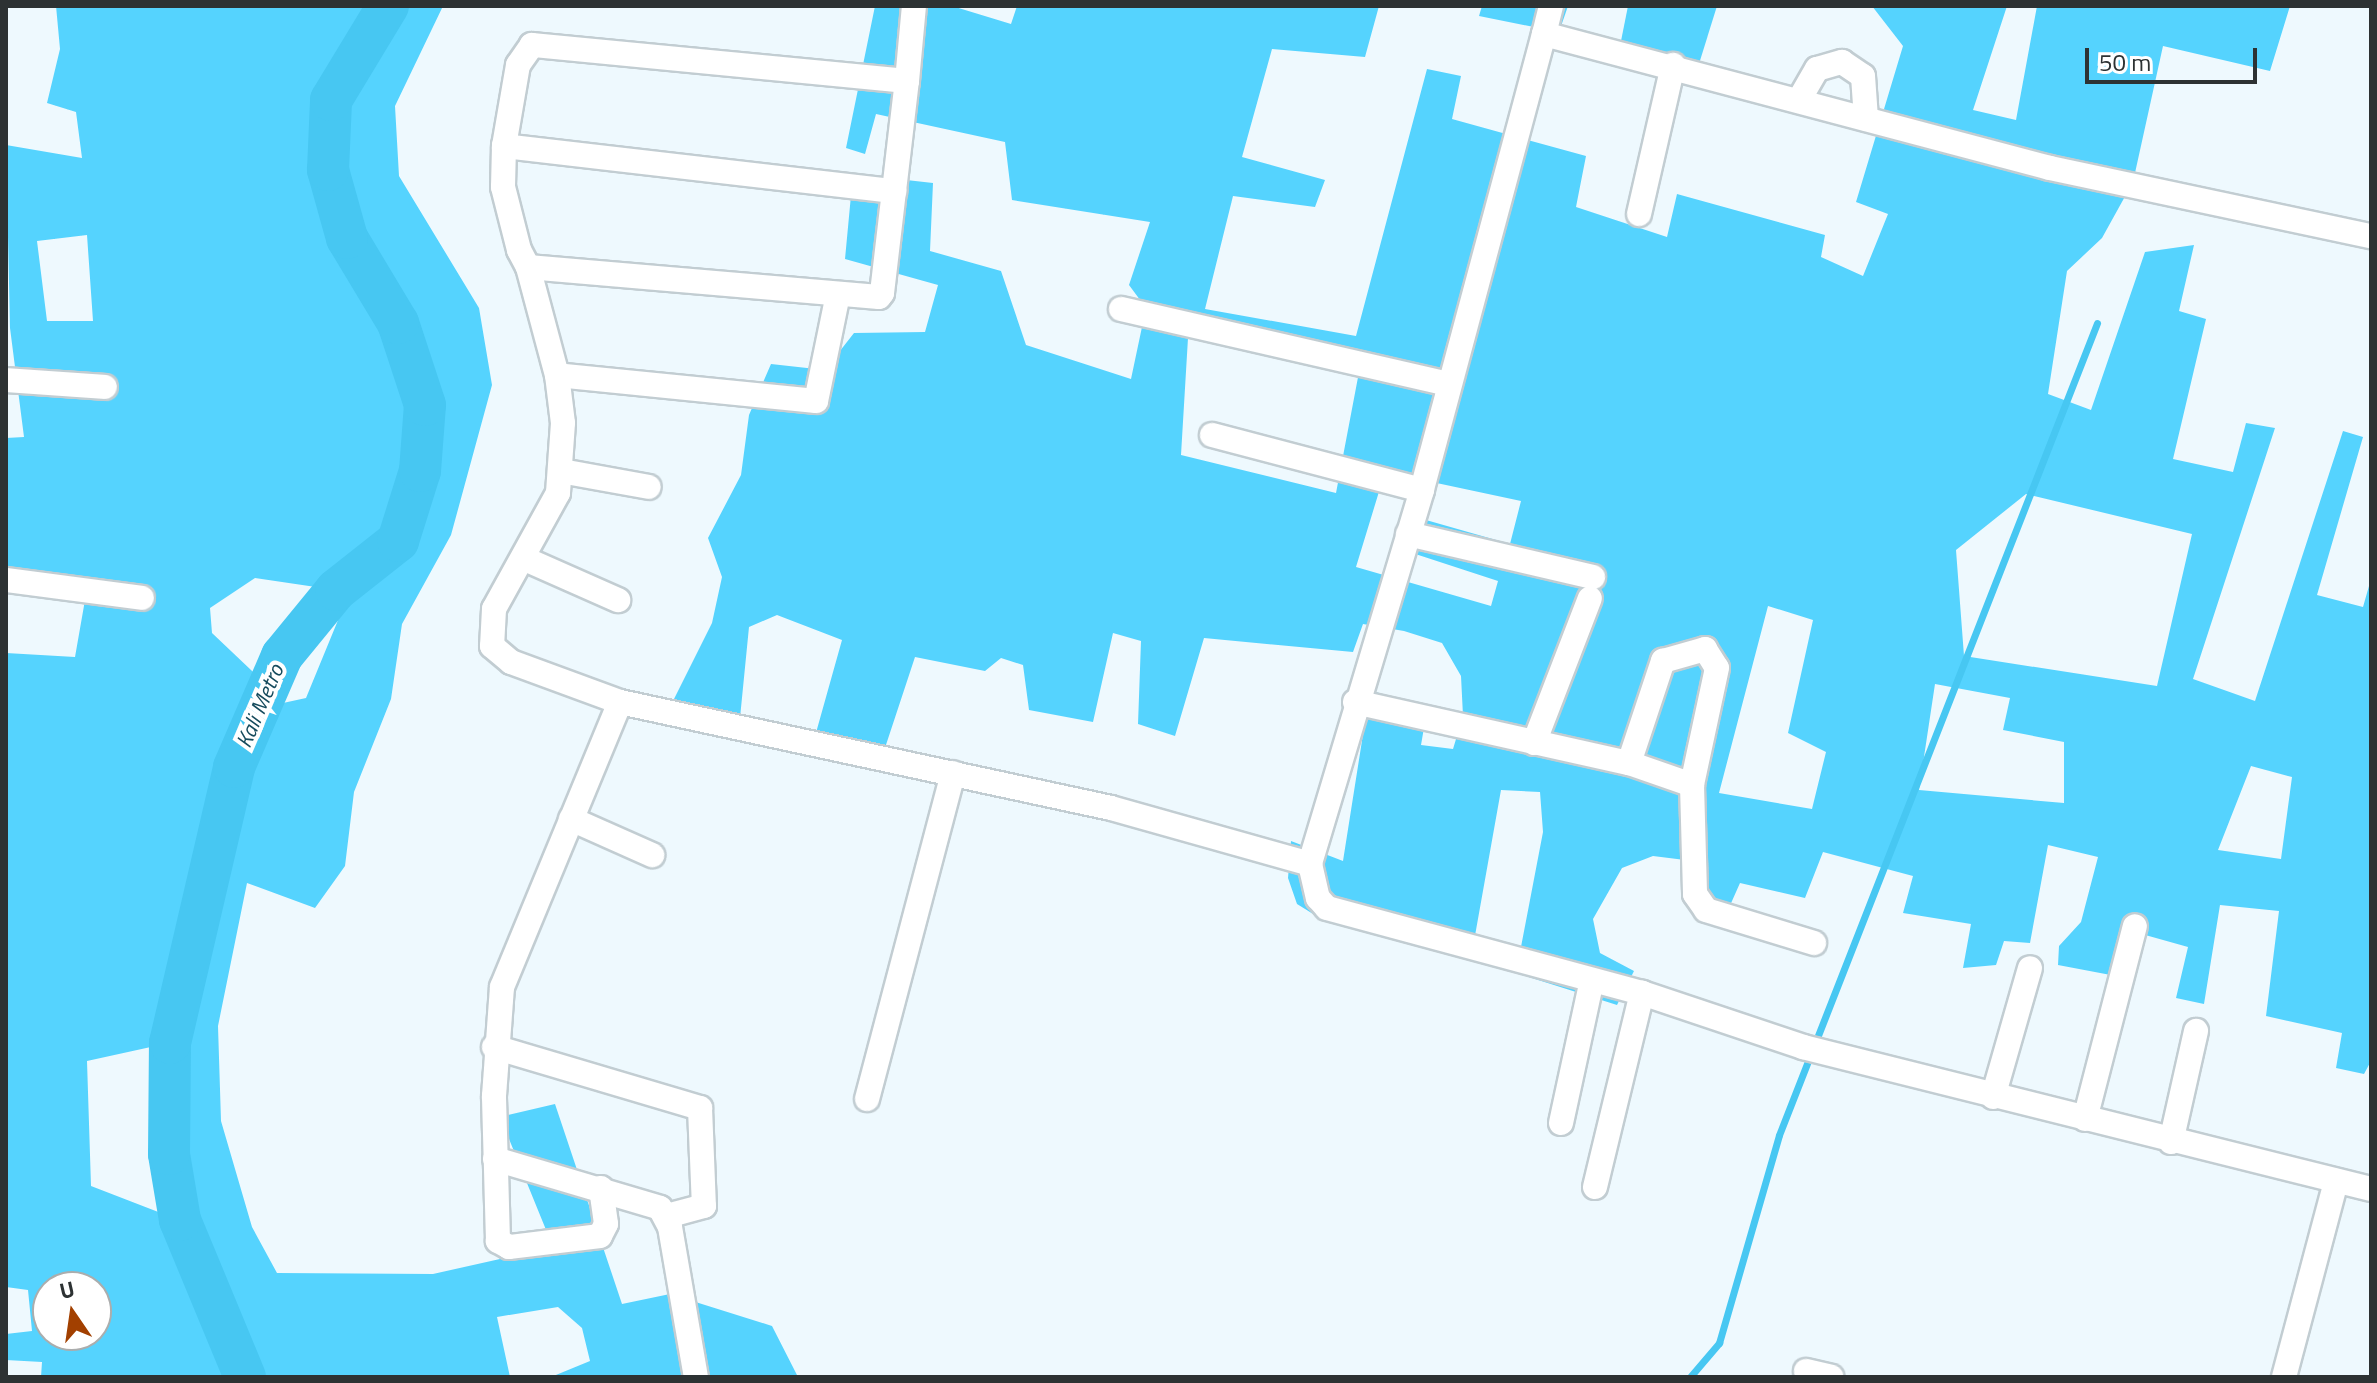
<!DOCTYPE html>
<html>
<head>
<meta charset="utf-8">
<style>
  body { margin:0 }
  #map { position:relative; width:2377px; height:1383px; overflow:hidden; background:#eef9fe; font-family:"Titillium Web",sans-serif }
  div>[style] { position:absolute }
  .forest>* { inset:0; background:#55d3fe }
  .stream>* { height:7px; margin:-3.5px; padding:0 3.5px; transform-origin:3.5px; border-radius:3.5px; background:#47c7f2 }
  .river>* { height:42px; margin:-21px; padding:0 21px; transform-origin:21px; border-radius:21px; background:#47c7f2 }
  .roads { filter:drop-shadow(2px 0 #c2cdd2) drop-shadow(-2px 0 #c2cdd2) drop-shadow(0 2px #c2cdd2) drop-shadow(0 -2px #c2cdd2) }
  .minor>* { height:24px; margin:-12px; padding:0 12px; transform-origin:12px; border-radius:12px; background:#fff }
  span { translate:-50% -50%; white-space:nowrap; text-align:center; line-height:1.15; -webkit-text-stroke:8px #fff; paint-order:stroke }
  .water-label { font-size:22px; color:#164b5d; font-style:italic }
  .frame { position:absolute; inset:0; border:8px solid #2d3233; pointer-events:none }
  .north { position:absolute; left:32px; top:1271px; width:80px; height:80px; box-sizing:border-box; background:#fff; border:2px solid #abadad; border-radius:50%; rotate:347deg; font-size:22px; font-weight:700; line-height:32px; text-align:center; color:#2d3233 }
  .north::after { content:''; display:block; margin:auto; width:28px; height:36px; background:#a24000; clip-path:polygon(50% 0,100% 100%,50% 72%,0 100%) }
  .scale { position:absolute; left:2085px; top:48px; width:172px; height:36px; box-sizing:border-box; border:4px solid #2d3233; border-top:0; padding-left:10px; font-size:24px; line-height:28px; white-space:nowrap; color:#2d3233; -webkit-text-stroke:6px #fff; paint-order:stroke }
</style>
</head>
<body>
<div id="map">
  <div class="forest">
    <i style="clip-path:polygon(evenodd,56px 6px,443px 6px,395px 106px,399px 176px,479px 308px,492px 385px,451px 535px,402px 624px,391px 699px,354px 792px,345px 866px,315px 908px,247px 883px,218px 1026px,221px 1121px,252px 1227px,277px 1273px,433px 1274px,553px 1247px,500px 1117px,555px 1104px,622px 1304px,670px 1294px,772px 1326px,798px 1377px,551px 1377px,590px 1361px,582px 1328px,558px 1307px,497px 1317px,510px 1377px,41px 1377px,42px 1362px,6px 1360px,6px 1334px,32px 1331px,28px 1290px,6px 1287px,6px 653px,75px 657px,85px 600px,6px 587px,6px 438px,24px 437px,10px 328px,6px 145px,82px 158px,76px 112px,47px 103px,60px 49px,56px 6px,87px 235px,93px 321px,47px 321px,37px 241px,87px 235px,56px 6px,357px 574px,306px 698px,260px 708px,269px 687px,212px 633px,210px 608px,255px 578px,336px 590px,357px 574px,56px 6px,169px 1043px,169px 1154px,179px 1220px,91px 1186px,87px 1061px,169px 1043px,56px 6px,48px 1287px,96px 1287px,96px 1335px,48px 1335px,48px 1287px)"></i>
    <i style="clip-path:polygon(evenodd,875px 6px,952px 6px,1011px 24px,1017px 6px,1379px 6px,1365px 57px,1272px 49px,1242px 157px,1325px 180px,1315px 207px,1233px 196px,1205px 309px,1356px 336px,1427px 69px,1461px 76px,1452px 119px,1586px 156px,1576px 207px,1667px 237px,1677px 194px,1825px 235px,1821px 257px,1863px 276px,1888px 214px,1856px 202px,1903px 46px,1872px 6px,2007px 6px,1973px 110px,2016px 120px,2037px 6px,2290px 6px,2270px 71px,2163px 46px,2133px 182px,2102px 238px,2067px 271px,2048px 394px,2091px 410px,2145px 252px,2194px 245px,2179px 311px,2206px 319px,2173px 459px,2233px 472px,2246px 423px,2275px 428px,2193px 679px,2255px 701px,2343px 431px,2363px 437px,2317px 595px,2363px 607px,2371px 579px,2371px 1061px,2364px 1074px,2336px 1068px,2342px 1033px,2266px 1016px,2279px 911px,2220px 905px,2204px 1004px,2176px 998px,2188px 947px,2131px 931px,2116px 976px,2058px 965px,2059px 946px,2081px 922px,2098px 857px,2048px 845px,2030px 943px,2004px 941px,1996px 965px,1963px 968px,1971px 924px,1903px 913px,1913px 876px,1823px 852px,1805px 898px,1740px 883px,1728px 910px,1696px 905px,1701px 862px,1653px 856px,1622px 868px,1593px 919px,1600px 953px,1634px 971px,1617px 1005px,1516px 973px,1543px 832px,1540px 792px,1501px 790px,1471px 958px,1318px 917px,1297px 904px,1288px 878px,1291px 841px,1343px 861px,1370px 690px,1409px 703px,1425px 722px,1421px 745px,1453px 749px,1463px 716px,1461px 676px,1442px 643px,1404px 631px,1363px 624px,1353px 652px,1204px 638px,1175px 736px,1138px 724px,1141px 641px,1113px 633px,1093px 722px,1029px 710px,1023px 665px,1001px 658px,985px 671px,915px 657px,880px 763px,812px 747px,842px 640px,777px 615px,749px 627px,739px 728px,665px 717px,712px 623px,722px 577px,708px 538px,741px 475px,749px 415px,771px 364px,825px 370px,854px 333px,925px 332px,938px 285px,845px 259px,853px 174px,933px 183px,930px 251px,1001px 271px,1026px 345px,1131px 379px,1146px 308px,1129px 285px,1150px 222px,1012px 200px,1005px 142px,876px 114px,865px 154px,846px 148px,875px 6px,1188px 338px,1359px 372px,1336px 493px,1181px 455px,1188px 338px,875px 6px,1385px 472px,1521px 501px,1510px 544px,1405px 514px,1397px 548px,1498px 581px,1491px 606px,1356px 567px,1385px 472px,875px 6px,2026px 494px,2192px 534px,2157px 686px,1964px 656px,1956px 550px,2026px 494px,875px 6px,1768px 606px,1813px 620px,1788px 733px,1826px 752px,1812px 809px,1719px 793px,1768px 606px,875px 6px,1935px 684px,2010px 698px,2003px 730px,2064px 742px,2064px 803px,1919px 790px,1935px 684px,875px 6px,2251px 766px,2292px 777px,2281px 859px,2218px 850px,2251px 766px)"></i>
    <i style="clip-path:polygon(1482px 6px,1568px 6px,1559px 32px,1479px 16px)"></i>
    <i style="clip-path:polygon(1628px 6px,1717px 6px,1698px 67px,1620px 46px)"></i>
  </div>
  <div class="stream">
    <i style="left:1690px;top:1377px;width:45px;rotate:-49.5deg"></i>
    <i style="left:1719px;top:1343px;width:216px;rotate:-73.9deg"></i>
    <i style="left:1779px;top:1135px;width:872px;rotate:-68.61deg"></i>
  </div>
  <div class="river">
    <i style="left:245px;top:1377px;width:170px;rotate:-112.5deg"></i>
    <i style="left:180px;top:1220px;width:67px;rotate:-99.5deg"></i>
    <i style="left:169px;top:1154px;width:111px;rotate:-89.5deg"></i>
    <i style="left:170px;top:1043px;width:283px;rotate:-76.9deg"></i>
    <i style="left:234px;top:767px;width:121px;rotate:-66.6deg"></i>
    <i style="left:282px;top:656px;width:85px;rotate:-50.7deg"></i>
    <i style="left:336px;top:590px;width:79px;rotate:-38.3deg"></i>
    <i style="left:398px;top:541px;width:73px;rotate:-72.6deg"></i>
    <i style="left:420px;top:471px;width:66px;rotate:-85.7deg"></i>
    <i style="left:425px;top:405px;width:86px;rotate:-108.2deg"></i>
    <i style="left:398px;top:323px;width:99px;rotate:-121deg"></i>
    <i style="left:347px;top:238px;width:71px;rotate:-105.6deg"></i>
    <i style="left:328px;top:170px;width:70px;rotate:-87.5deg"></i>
    <i style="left:331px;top:100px;width:110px;rotate:-58.8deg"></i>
  </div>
  <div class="roads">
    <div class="minor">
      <i style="left:1551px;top:6px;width:29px;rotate:104deg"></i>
      <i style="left:1544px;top:34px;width:523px;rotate:14.83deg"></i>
      <i style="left:2050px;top:168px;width:328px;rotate:12deg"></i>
      <i style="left:1544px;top:34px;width:472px;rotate:105deg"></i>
      <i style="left:1422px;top:490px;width:390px;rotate:106.7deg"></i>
      <i style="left:1310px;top:864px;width:35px;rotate:77deg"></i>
      <i style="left:1318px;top:898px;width:13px;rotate:48deg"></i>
      <i style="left:1327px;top:908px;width:326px;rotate:15.1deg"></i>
      <i style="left:1642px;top:993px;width:170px;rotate:18.5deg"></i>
      <i style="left:1803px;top:1047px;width:585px;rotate:14.04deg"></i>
      <i style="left:907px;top:81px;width:377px;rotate:-174.5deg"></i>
      <i style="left:532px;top:45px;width:24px;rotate:125deg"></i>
      <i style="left:518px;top:65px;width:82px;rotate:99.8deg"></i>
      <i style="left:504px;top:146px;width:41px;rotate:91.4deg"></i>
      <i style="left:503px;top:187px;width:65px;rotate:75.7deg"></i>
      <i style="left:519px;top:250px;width:19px;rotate:62deg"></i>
      <i style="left:528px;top:267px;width:352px;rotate:4.9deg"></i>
      <i style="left:879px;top:297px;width:5px;rotate:-53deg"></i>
      <i style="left:882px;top:293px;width:213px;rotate:-83.3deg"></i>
      <i style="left:907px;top:81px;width:75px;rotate:-84.7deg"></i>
      <i style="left:1799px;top:100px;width:36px;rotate:-60deg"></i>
      <i style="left:1817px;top:69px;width:26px;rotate:-16deg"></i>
      <i style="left:1842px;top:62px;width:25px;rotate:34deg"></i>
      <i style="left:1863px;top:76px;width:43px;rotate:86deg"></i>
      <i style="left:504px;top:146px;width:393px;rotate:6.6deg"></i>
      <i style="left:1639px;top:214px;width:153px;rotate:-77.1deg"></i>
      <i style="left:528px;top:267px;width:112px;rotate:75deg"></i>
      <i style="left:837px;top:299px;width:104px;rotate:101.6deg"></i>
      <i style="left:816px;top:401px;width:260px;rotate:-174.3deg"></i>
      <i style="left:557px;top:375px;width:48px;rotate:82.9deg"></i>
      <i style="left:563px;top:423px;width:70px;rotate:94.1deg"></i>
      <i style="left:558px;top:493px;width:132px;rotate:118.9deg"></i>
      <i style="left:494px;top:609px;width:37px;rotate:93deg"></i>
      <i style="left:492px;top:646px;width:25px;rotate:40deg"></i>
      <i style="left:511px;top:662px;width:116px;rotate:20.2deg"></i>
      <i style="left:620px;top:702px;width:502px;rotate:12.18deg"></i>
      <i style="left:1111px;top:808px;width:207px;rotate:15.7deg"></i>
      <i style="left:1121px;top:309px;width:335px;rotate:12.9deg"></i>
      <i style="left:6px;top:380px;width:99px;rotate:4deg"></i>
      <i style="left:1212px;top:435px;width:217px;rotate:14.7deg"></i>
      <i style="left:561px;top:471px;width:89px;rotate:10.3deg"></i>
      <i style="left:1408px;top:534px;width:190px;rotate:13.1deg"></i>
      <i style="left:525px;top:559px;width:102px;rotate:23.8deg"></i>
      <i style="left:6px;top:580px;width:137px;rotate:7.5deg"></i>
      <i style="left:1355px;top:702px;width:281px;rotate:12.6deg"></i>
      <i style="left:1629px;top:763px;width:108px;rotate:-71.6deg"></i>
      <i style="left:1663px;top:661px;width:44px;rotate:-15.9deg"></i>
      <i style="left:1705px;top:649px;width:22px;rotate:58deg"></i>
      <i style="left:1717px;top:668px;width:120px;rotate:102.1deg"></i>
      <i style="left:1534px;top:743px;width:155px;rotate:-68.9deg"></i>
      <i style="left:1629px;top:763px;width:67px;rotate:19.2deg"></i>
      <i style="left:1692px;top:785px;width:109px;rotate:88.4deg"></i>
      <i style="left:1695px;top:894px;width:19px;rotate:55deg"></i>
      <i style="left:1706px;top:910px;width:113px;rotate:17deg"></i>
      <i style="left:571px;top:819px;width:89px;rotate:24deg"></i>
      <i style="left:494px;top:1047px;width:215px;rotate:16.5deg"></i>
      <i style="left:700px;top:1108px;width:98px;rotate:87.7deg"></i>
      <i style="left:704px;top:1206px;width:38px;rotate:165deg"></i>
      <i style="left:1993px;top:1097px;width:134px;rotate:-74deg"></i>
      <i style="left:867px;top:1099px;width:337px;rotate:-75.2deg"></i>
      <i style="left:2085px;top:1119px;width:199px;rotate:-75.5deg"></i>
      <i style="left:1561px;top:1123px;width:146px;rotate:-77.8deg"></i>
      <i style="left:2171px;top:1142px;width:114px;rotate:-77.3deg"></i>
      <i style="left:495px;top:1159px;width:172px;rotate:16.5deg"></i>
      <i style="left:660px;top:1208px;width:21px;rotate:62deg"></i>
      <i style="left:670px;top:1227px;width:152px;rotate:80.2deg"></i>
      <i style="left:1595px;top:1187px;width:200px;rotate:-76.4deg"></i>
      <i style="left:601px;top:1188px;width:36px;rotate:82deg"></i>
      <i style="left:606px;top:1224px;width:13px;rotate:117deg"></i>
      <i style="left:600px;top:1236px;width:92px;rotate:173.1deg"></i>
      <i style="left:509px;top:1247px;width:13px;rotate:-151deg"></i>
      <i style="left:498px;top:1241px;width:145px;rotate:-91.6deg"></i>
      <i style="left:494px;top:1096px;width:109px;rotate:-85.8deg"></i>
      <i style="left:502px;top:987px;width:308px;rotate:-67.5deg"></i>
      <i style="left:1806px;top:1371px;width:26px;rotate:13deg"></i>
      <i style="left:2284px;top:1377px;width:203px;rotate:-75.1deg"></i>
    </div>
  </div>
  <div class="water-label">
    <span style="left:260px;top:706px;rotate:-67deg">Kali Metro</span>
  </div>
  <div class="frame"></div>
  <div class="north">U</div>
  <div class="scale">50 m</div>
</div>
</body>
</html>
